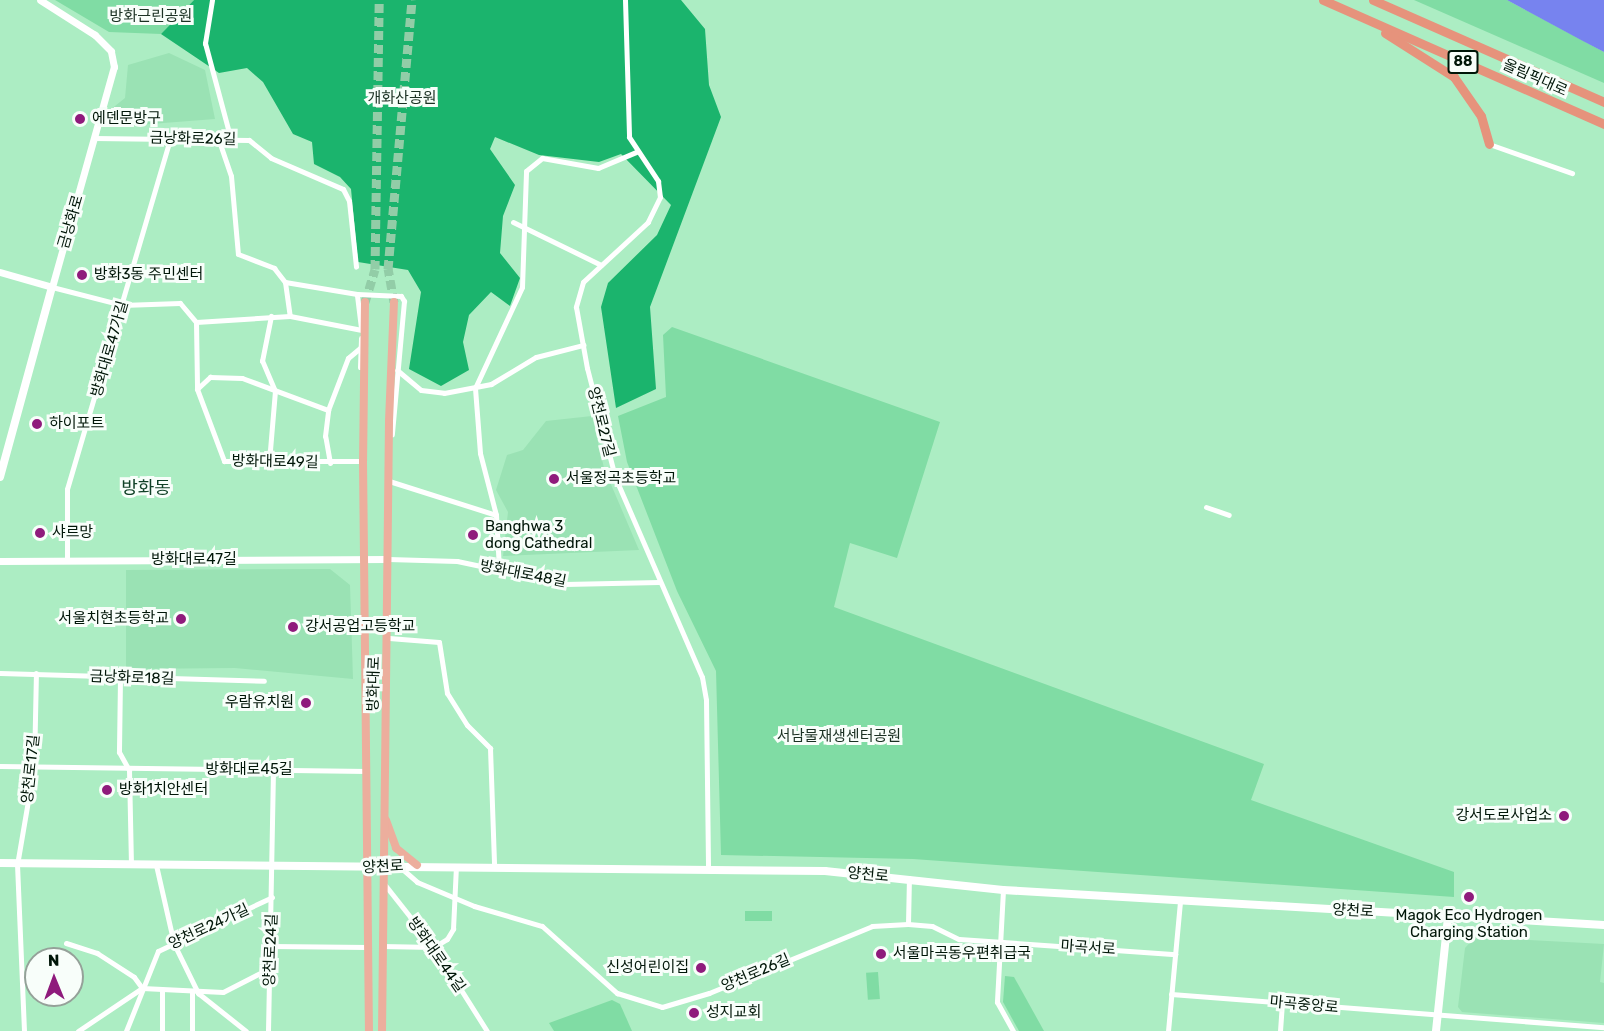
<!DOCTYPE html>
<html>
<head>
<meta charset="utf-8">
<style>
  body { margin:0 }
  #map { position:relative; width:1604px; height:1031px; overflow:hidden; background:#acedc3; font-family:Rubik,"Noto Sans KR",sans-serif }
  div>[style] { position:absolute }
  .built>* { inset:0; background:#9ae2b4 }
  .green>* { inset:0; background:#80dca4; transform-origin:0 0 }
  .forest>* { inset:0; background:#1bb46d }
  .water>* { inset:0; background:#7783ef }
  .trunk-tunnel>* { height:9px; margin-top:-4.5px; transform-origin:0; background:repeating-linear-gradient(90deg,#92cda7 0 9px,transparent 0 13.5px) }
  .minor>* { height:5px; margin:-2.5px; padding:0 2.5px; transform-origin:2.5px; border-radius:2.5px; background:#fff }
  .tertiary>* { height:7px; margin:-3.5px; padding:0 3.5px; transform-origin:3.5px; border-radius:3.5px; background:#fff }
  .secondary>* { height:8px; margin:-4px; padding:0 4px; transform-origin:4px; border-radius:4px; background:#fff }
  .primary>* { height:8px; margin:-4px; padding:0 4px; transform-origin:4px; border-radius:4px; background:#ecae9d }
  .trunk>* { height:9px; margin:-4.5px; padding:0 4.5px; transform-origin:4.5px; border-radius:4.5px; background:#e6937c }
  .dots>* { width:16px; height:16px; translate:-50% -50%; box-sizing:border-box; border:3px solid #f8fefa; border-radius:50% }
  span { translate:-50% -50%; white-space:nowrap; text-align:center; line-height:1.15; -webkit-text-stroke:6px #f8fefa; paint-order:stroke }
  .shield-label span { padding:2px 4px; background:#f8fefa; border:2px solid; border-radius:4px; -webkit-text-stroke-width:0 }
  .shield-label { font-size:14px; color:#001608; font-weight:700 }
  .park-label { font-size:15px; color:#1b3123 }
  .street-label { font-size:15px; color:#001608 }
  .poi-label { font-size:15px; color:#001608 }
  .left { translate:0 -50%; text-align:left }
  .right { translate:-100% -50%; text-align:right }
  .quarter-label { font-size:18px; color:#104127 }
  .north { position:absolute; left:24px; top:947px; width:60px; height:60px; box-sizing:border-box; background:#f8fefa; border:2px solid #95a199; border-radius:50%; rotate:359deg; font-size:16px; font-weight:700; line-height:24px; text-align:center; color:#001608 }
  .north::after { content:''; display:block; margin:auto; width:21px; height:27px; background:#8f1b7c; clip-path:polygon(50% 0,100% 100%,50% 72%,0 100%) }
</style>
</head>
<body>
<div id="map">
  <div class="built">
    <i style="clip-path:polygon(169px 53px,205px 70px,215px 119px,125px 126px,110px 110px,125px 98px,128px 65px)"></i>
    <i style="clip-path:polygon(592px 416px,604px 468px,639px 550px,503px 556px,508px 512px,496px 490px,507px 455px,523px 450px,546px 421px)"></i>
    <i style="clip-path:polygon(330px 569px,350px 585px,353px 679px,235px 668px,126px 669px,126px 570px)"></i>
    <i style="clip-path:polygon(1475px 937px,1604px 944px,1600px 982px,1604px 983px,1604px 1023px,1462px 1012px,1458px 1007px,1465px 948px)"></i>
  </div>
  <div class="green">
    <i style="clip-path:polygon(55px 0,194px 0,161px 34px,109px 32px)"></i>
    <i style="clip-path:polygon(1414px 0,1507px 0,1604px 52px,1604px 83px)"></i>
    <i style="clip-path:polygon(672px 327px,940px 422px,897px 558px,850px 543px,834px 607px,1264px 764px,1251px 800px,1454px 872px,1454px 897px,913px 859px,721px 855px,716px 671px,677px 591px,627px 462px,618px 416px,666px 397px,663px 335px)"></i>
    <i style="left:745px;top:911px;width:27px;height:10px"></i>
    <i style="left:878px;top:972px;width:27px;height:12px;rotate:86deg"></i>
    <i style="clip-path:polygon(1005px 976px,1014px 977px,1044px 1031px,1019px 1031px,1003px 1002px)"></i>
    <i style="clip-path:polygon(612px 1000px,620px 1004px,632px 1031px,554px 1031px,549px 1023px)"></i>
  </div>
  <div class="forest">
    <i style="clip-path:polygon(194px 0,681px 0,705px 29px,709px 85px,721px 117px,650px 307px,656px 389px,616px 408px,601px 307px,608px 283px,657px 235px,671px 205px,621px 154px,599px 162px,539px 155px,495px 137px,490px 149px,515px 185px,503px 216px,500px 253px,520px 278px,510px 306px,491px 292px,469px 315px,463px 342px,469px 370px,441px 386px,409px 369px,421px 292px,408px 270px,358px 262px,351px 189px,340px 177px,314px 164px,312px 142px,293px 134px,263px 82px,247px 68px,219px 73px,161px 34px)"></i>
  </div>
  <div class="water">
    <i style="clip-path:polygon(1507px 0,1604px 0,1604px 52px,1581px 40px)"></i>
  </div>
  <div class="trunk-tunnel">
    <i style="left:365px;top:302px;width:34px;rotate:-73deg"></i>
    <i style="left:375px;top:269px;width:269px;rotate:-89.1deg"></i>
    <i style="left:394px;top:302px;width:34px;rotate:-100deg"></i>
    <i style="left:388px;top:269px;width:270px;rotate:-84.9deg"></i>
  </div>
  <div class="minor">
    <i style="left:212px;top:0;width:44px;rotate:99.2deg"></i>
    <i style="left:205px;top:43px;width:100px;rotate:75deg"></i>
    <i style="left:625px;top:0;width:137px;rotate:88.3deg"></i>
    <i style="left:629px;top:137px;width:53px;rotate:56.6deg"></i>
    <i style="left:658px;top:181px;width:16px;rotate:83deg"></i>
    <i style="left:660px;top:197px;width:28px;rotate:116deg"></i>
    <i style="left:648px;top:222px;width:88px;rotate:137.3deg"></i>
    <i style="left:583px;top:282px;width:26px;rotate:106deg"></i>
    <i style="left:576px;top:307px;width:62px;rotate:79.8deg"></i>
    <i style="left:587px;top:368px;width:113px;rotate:75.6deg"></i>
    <i style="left:615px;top:477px;width:218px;rotate:66.5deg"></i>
    <i style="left:702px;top:677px;width:23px;rotate:80deg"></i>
    <i style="left:706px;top:700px;width:170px;rotate:89.3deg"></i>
    <i style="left:94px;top:138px;width:155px;rotate:0.7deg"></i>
    <i style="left:249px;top:140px;width:28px;rotate:39deg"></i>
    <i style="left:271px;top:158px;width:78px;rotate:23.3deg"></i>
    <i style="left:343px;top:189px;width:13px;rotate:63deg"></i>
    <i style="left:349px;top:201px;width:66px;rotate:83.9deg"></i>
    <i style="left:218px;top:138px;width:40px;rotate:71.1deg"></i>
    <i style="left:231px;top:176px;width:78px;rotate:84.9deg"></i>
    <i style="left:238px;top:254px;width:39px;rotate:21deg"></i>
    <i style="left:274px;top:268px;width:18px;rotate:52deg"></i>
    <i style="left:285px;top:282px;width:34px;rotate:82deg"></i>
    <i style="left:1489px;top:144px;width:88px;rotate:19.3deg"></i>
    <i style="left:513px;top:222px;width:98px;rotate:26deg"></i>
    <i style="left:285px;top:282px;width:73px;rotate:9.5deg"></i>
    <i style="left:52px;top:287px;width:72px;rotate:14.4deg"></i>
    <i style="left:122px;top:305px;width:58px;rotate:-2deg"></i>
    <i style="left:180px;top:303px;width:25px;rotate:50deg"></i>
    <i style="left:196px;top:322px;width:67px;rotate:89.1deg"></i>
    <i style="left:197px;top:389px;width:77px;rotate:69.4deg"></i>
    <i style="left:224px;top:461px;width:139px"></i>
    <i style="left:196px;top:322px;width:94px;rotate:-3.7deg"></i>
    <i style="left:290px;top:316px;width:73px;rotate:11deg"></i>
    <i style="left:361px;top:328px;width:34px;rotate:-97deg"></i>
    <i style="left:357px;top:294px;width:44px;rotate:2.6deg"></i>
    <i style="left:401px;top:296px;width:6px;rotate:59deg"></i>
    <i style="left:404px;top:301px;width:134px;rotate:95.2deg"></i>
    <i style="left:360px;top:367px;width:29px;rotate:-88deg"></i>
    <i style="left:397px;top:370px;width:31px;rotate:40deg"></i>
    <i style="left:421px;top:390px;width:23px;rotate:7deg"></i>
    <i style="left:444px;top:393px;width:48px;rotate:-10.8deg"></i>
    <i style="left:491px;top:384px;width:52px;rotate:-31deg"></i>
    <i style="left:536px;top:357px;width:49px;rotate:-14.3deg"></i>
    <i style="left:197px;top:389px;width:18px;rotate:-43deg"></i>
    <i style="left:210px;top:377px;width:32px;rotate:2deg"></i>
    <i style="left:242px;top:378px;width:92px;rotate:20.4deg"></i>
    <i style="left:269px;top:462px;width:71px;rotate:-85.2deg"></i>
    <i style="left:275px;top:391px;width:33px;rotate:-113deg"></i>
    <i style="left:262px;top:361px;width:46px;rotate:-78.7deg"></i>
    <i style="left:330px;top:463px;width:27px;rotate:-100deg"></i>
    <i style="left:325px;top:436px;width:26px;rotate:-83deg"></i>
    <i style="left:328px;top:410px;width:56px;rotate:-69deg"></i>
    <i style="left:348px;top:358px;width:16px;rotate:-40deg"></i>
    <i style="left:389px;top:481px;width:112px;rotate:17.6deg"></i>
    <i style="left:496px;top:515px;width:54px;rotate:86.8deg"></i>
    <i style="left:1206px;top:507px;width:24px;rotate:19deg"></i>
    <i style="left:496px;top:515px;width:64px;rotate:-104.5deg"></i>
    <i style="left:480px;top:453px;width:65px;rotate:-94.4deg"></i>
    <i style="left:475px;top:388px;width:111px;rotate:-65deg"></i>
    <i style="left:522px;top:287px;width:116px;rotate:-88deg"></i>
    <i style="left:526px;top:171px;width:21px;rotate:-39deg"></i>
    <i style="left:542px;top:158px;width:57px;rotate:10.1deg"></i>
    <i style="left:598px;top:168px;width:41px;rotate:-22.8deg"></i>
    <i style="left:388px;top:559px;width:69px;rotate:1.7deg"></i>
    <i style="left:457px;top:561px;width:110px;rotate:12deg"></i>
    <i style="left:565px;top:584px;width:94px;rotate:-1.2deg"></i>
    <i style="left:67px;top:561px;width:72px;rotate:-90deg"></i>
    <i style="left:67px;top:489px;width:366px;rotate:-73.6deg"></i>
    <i style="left:389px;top:638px;width:50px;rotate:4.6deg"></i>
    <i style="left:439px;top:642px;width:52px;rotate:81.1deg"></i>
    <i style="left:447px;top:693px;width:38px;rotate:58deg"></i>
    <i style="left:467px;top:725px;width:33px;rotate:45deg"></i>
    <i style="left:490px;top:748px;width:117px;rotate:88deg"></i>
    <i style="left:0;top:673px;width:264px;rotate:1.7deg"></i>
    <i style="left:120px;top:678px;width:74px;rotate:90.8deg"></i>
    <i style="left:119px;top:752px;width:21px;rotate:61deg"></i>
    <i style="left:129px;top:770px;width:94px;rotate:88.8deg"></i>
    <i style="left:0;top:766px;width:367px;rotate:0.8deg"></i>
    <i style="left:156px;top:865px;width:81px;rotate:77.2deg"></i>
    <i style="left:174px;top:944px;width:55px;rotate:63.9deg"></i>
    <i style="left:198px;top:993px;width:61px;rotate:38.4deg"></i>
    <i style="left:400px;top:867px;width:23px;rotate:41deg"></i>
    <i style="left:417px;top:882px;width:62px;rotate:22.8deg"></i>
    <i style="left:474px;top:906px;width:71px;rotate:16.4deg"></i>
    <i style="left:542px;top:926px;width:101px;rotate:41.8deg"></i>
    <i style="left:617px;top:993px;width:47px;rotate:17.3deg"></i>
    <i style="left:662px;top:1007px;width:49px;rotate:-16.6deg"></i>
    <i style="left:709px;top:993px;width:176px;rotate:-22.3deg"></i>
    <i style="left:872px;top:926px;width:36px;rotate:-3deg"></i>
    <i style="left:908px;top:924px;width:24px;rotate:5deg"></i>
    <i style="left:932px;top:926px;width:30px;rotate:26deg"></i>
    <i style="left:959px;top:939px;width:217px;rotate:4deg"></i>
    <i style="left:385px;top:885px;width:79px;rotate:51.7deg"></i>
    <i style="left:434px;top:947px;width:99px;rotate:57.8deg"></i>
    <i style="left:1003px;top:890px;width:112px;rotate:93.1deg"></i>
    <i style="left:997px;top:1002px;width:33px;rotate:61deg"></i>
    <i style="left:908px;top:924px;width:46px;rotate:-88.8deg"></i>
    <i style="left:66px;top:943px;width:33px;rotate:18deg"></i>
    <i style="left:97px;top:953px;width:44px;rotate:33deg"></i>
    <i style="left:134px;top:977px;width:14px;rotate:54deg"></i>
    <i style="left:271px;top:946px;width:97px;rotate:0.6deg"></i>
    <i style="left:381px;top:946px;width:53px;rotate:1.1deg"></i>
    <i style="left:434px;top:947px;width:15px;rotate:-32deg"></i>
    <i style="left:447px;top:939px;width:12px;rotate:-59deg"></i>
    <i style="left:453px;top:929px;width:63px;rotate:-87.3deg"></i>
    <i style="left:192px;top:992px;width:39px;rotate:90deg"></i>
    <i style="left:1171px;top:994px;width:434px;rotate:4.4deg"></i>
    <i style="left:24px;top:1031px;width:166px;rotate:-92.4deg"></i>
    <i style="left:17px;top:865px;width:100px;rotate:-80.3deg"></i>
    <i style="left:34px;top:766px;width:93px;rotate:-88.8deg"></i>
    <i style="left:78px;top:1031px;width:77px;rotate:-33.9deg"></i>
    <i style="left:142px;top:988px;width:81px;rotate:2.8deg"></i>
    <i style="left:223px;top:992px;width:53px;rotate:-27.1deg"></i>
    <i style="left:126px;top:1031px;width:86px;rotate:-68.2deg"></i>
    <i style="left:158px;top:951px;width:126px;rotate:-25.3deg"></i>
    <i style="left:162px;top:1031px;width:40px;rotate:-90deg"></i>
    <i style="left:268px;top:1031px;width:261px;rotate:-88.9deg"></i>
    <i style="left:1168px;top:1031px;width:131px;rotate:-84.7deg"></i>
    <i style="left:1280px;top:1031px;width:28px;rotate:-86deg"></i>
  </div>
  <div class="tertiary">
    <i style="left:0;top:272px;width:54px;rotate:16.1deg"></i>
    <i style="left:52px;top:287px;width:229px;rotate:-74.3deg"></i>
    <i style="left:114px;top:67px;width:16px;rotate:-101deg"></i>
    <i style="left:111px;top:51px;width:23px;rotate:-135deg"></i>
    <i style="left:95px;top:35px;width:65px;rotate:-147.5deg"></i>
    <i style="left:0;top:561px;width:388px;rotate:-0.3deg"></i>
  </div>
  <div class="secondary">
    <i style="left:0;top:477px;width:197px;rotate:-74.7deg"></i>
    <i style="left:0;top:863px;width:825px;rotate:0.56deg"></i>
    <i style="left:825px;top:871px;width:179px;rotate:6.1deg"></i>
    <i style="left:1003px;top:890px;width:602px;rotate:3.33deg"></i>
    <i style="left:1436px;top:1031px;width:115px;rotate:-84deg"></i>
  </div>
  <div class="primary">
    <i style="left:365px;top:302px;width:159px;rotate:90.7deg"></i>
    <i style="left:363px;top:461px;width:570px;rotate:89.4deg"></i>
    <i style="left:386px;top:820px;width:30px;rotate:70deg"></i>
    <i style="left:396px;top:848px;width:27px;rotate:39deg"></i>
    <i style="left:382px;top:1031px;width:610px;rotate:-89.34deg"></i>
    <i style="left:389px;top:421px;width:119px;rotate:-87.6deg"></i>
  </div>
  <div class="trunk">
    <i style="left:1323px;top:0;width:307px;rotate:23.8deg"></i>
    <i style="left:1373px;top:0;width:253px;rotate:23.8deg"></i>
    <i style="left:1385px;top:33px;width:82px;rotate:32.5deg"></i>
    <i style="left:1454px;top:77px;width:47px;rotate:55.3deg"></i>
    <i style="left:1481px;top:116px;width:29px;rotate:74deg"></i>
  </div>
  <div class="dots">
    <i style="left:80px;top:119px;background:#8f1b7c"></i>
    <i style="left:82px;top:275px;background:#8f1b7c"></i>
    <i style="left:37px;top:424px;background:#8f1b7c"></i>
    <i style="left:554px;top:479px;background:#8f1b7c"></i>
    <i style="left:40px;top:533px;background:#8f1b7c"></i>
    <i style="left:473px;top:535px;background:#8f1b7c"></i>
    <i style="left:181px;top:619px;background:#8f1b7c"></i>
    <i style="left:293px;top:627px;background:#8f1b7c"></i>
    <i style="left:306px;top:703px;background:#8f1b7c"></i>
    <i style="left:107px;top:790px;background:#8f1b7c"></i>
    <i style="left:1564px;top:816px;background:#8f1b7c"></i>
    <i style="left:1469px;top:897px;background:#8f1b7c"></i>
    <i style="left:881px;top:954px;background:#8f1b7c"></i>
    <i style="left:701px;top:968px;background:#8f1b7c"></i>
    <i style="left:694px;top:1013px;background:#8f1b7c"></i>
  </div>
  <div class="shield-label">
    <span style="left:1463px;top:62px">88</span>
  </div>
  <div class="park-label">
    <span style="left:151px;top:17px">방화근린공원</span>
    <span style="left:402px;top:99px">개화산공원</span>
    <span style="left:839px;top:737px">서남물재생센터공원</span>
  </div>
  <div class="street-label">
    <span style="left:1535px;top:78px;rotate:24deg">올림픽대로</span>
    <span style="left:193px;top:139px;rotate:1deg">금낭화로26길</span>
    <span style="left:71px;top:222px;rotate:-74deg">금낭화로</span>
    <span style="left:110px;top:349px;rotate:-74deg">방화대로47가길</span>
    <span style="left:601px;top:422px;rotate:76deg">양천로27길</span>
    <span style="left:275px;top:462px;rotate:1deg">방화대로49길</span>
    <span style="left:194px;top:560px">방화대로47길</span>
    <span style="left:523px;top:574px;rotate:11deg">방화대로48길</span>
    <span style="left:132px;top:678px;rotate:2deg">금낭화로18길</span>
    <span style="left:374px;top:684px;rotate:-88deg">방화대로</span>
    <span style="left:31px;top:769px;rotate:-84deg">양천로17길</span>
    <span style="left:249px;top:770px">방화대로45길</span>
    <span style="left:383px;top:867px;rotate:-3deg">양천로</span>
    <span style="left:868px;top:875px;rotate:5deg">양천로</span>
    <span style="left:1353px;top:911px;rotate:3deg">양천로</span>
    <span style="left:209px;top:927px;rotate:-25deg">양천로24가길</span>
    <span style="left:1088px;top:948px;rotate:4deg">마곡서로</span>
    <span style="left:271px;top:950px;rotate:-88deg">양천로24길</span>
    <span style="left:436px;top:955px;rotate:55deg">방화대로44길</span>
    <span style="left:756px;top:973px;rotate:-23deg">양천로26길</span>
    <span style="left:1304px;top:1005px;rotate:5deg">마곡중앙로</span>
  </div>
  <div class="poi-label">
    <span class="left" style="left:92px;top:119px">에덴문방구</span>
    <span class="left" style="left:94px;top:275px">방화3동 주민센터</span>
    <span class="left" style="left:49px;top:424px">하이포트</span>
    <span class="left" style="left:566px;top:479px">서울정곡초등학교</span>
    <span class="left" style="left:485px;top:535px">Banghwa 3<br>dong Cathedral</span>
    <span class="left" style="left:52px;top:533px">샤르망</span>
    <span class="right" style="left:169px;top:619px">서울치현초등학교</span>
    <span class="left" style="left:305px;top:627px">강서공업고등학교</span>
    <span class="right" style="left:294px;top:703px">우람유치원</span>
    <span class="left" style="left:119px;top:790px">방화1치안센터</span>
    <span class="right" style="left:1552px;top:816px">강서도로사업소</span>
    <span style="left:1469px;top:924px">Magok Eco Hydrogen<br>Charging Station</span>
    <span class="left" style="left:893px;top:954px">서울마곡동우편취급국</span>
    <span class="right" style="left:689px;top:968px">신성어린이집</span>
    <span class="left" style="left:706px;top:1013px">성지교회</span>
  </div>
  <div class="quarter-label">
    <span style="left:146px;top:488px">방화동</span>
  </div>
  <div class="north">N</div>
</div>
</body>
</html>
